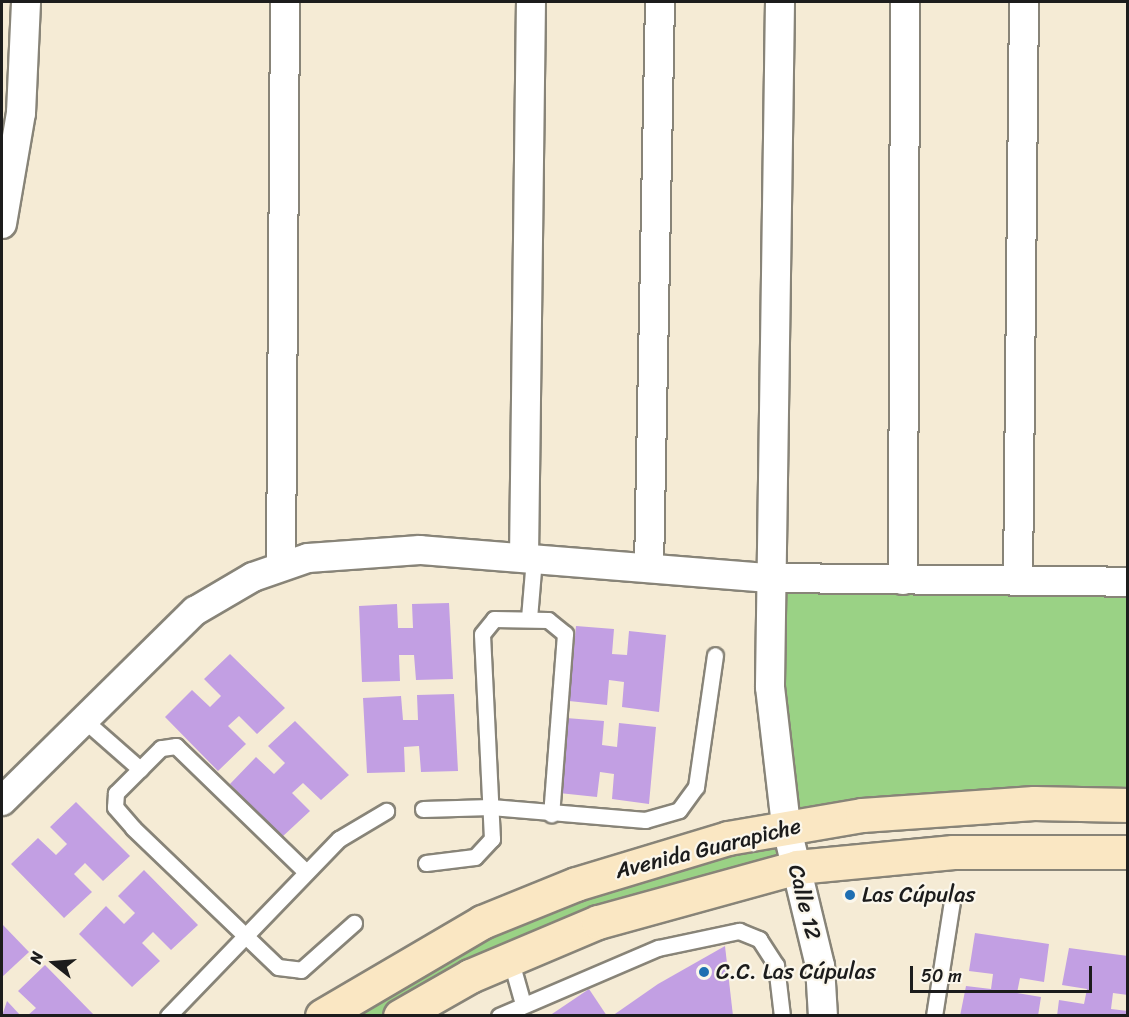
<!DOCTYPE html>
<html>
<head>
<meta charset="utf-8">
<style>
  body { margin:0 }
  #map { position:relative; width:1129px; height:1017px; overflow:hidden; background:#f5ebd5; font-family:Sriracha,sans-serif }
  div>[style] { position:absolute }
  .green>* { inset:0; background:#9ad285 }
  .building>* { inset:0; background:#c29fe3 }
  .roads { filter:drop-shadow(2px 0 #888478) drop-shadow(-2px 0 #888478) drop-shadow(0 2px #888478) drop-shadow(0 -2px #888478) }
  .lane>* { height:15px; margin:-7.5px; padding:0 7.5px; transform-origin:7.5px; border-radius:7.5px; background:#fff }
  .street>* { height:28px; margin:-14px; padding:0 14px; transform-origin:14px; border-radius:14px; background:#fff }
  .secondary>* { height:33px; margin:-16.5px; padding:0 16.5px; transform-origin:16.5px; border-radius:16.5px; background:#fae7c3 }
  .dots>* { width:16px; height:16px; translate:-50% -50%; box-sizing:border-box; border:3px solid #fbf7ec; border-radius:50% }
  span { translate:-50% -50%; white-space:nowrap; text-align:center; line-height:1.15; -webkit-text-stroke:4.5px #fbf7ec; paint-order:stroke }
  .street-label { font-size:22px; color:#1c1c1c }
  .poi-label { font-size:22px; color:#1c1c1c }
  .left { translate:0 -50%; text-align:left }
  .frame { position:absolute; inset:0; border:3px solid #1c1c1c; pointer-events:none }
  .north { position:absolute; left:24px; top:933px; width:60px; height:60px; -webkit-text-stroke:4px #fbf7ec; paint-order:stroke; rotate:287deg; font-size:16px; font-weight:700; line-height:24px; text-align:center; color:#1c1c1c }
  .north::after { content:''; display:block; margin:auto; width:21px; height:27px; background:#1c1c1c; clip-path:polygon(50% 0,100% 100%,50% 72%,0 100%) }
  .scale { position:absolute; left:910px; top:966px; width:182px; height:27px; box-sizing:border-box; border:3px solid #1c1c1c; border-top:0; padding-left:8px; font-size:18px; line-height:21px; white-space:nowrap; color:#1c1c1c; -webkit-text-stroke:4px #fbf7ec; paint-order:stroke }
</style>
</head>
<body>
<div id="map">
  <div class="green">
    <i style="clip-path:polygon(771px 578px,1127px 582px,1127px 805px,786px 825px,797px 867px,721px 885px,400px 1015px,322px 1016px,441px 944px,786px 825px)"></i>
  </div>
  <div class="building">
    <i style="clip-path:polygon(449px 603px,453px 679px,416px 680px,414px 655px,399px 655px,400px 681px,362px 682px,359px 606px,397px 604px,398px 628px,413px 628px,412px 604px)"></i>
    <i style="clip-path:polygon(576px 626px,614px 629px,612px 654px,627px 655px,629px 631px,666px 635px,659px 712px,622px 707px,624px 682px,609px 680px,607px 705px,569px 701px)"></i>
    <i style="clip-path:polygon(230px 654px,285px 708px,257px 734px,239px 716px,228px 726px,246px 744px,218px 771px,165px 717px,192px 690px,210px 707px,221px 696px,204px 679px)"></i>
    <i style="clip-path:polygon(454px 694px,458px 771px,421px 772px,419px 746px,404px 747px,405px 772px,367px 773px,363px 698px,401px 696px,403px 720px,418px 720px,417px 695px)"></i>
    <i style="clip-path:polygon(566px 718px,604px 721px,602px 745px,617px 747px,619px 723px,656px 727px,649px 804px,612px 799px,614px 774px,600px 772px,597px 797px,559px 793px)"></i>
    <i style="clip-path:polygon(295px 721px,349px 775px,321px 800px,303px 783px,292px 793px,310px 811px,282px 837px,230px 784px,256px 757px,274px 774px,285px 763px,268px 746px)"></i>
    <i style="clip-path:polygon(76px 802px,130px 856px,103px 881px,85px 863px,74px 874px,92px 892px,64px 918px,11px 864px,38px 838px,56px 855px,67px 844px,50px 827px)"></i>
    <i style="clip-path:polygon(144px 870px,198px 925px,171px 950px,153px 932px,142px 943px,160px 961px,132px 987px,79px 934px,106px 906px,124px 924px,135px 913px,118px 896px)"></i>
    <i style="clip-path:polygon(2px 924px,29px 952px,2px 977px)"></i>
    <i style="clip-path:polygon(975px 933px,1049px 944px,1044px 982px,1020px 978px,1017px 993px,1041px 997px,1038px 1016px,960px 1016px,966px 986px,991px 989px,993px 974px,969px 971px)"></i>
    <i style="clip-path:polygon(725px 946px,733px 1016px,612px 1016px,658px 984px)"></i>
    <i style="clip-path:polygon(1069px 948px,1128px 956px,1128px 995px,1113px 993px,1111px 1009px,1128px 1011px,1128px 1016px,1057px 1016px,1059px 1000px,1084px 1004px,1087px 989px,1062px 985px)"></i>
    <i style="clip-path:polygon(45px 965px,95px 1016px,27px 1016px,36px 1008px,18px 991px)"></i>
    <i style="clip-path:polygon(589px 989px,607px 1016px,549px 1016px)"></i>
    <i style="clip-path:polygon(7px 1001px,21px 1016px,2px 1016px)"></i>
  </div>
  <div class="roads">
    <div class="lane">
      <i style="left:529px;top:618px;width:59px;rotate:-85.2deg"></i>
      <i style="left:83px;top:719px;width:76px;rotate:41.3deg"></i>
      <i style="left:423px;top:809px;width:68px;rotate:-1.7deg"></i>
      <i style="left:491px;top:807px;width:155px;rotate:4.8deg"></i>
      <i style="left:645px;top:820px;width:35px;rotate:-16deg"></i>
      <i style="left:679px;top:810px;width:29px;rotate:-54deg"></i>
      <i style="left:696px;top:787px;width:133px;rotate:-81.8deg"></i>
      <i style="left:426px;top:863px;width:49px;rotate:-7deg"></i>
      <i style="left:475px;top:857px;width:25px;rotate:-47deg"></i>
      <i style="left:492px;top:839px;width:205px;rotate:-92.8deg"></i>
      <i style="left:482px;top:634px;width:19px;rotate:-51deg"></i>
      <i style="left:494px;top:619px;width:54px;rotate:1.1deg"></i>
      <i style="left:548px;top:620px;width:22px;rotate:39deg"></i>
      <i style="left:565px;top:634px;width:181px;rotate:94.4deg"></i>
      <i style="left:306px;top:872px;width:181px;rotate:-135.9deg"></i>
      <i style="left:176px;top:746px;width:15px;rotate:172deg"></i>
      <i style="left:161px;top:748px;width:64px;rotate:135deg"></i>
      <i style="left:116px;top:793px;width:14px;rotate:94deg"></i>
      <i style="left:115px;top:807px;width:28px;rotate:49deg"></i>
      <i style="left:133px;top:828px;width:201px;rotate:43.8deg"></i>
      <i style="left:278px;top:967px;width:23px;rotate:7deg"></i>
      <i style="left:301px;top:970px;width:71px;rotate:-41.6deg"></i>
      <i style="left:510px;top:958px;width:48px;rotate:74.2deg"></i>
      <i style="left:168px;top:1016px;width:246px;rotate:-46deg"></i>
      <i style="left:339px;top:839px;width:55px;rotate:-30.8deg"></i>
      <i style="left:499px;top:1016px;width:173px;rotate:-23.2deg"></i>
      <i style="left:658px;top:948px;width:83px;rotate:-11.9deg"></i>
      <i style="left:739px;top:931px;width:22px;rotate:22deg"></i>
      <i style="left:759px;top:939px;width:31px;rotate:57deg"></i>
      <i style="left:776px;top:965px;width:51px;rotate:83.3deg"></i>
      <i style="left:934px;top:1016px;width:116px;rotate:-81.1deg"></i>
    </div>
    <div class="street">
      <i style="left:780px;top:2px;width:685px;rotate:90.84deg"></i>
      <i style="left:770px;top:687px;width:139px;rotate:83.4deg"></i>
      <i style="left:786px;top:825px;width:145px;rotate:76.4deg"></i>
      <i style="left:820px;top:966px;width:50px;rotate:86.6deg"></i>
      <i style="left:2px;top:224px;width:113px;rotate:-80.3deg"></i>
      <i style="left:21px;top:113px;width:111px;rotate:-87.4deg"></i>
      <i style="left:524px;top:558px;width:556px;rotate:-89.28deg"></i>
      <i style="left:281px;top:566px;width:564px;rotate:-89.59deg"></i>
      <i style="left:649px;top:568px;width:566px;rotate:-88.89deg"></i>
      <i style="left:903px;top:580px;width:578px;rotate:-89.8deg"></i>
      <i style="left:1018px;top:581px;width:579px;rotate:-89.41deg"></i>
      <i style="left:2px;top:801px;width:271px;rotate:-44.6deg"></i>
      <i style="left:195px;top:611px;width:67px;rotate:-30.4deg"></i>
      <i style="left:253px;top:577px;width:58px;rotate:-19.1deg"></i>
      <i style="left:308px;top:558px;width:112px;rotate:-4.1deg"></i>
      <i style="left:420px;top:550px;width:352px;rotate:4.6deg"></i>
      <i style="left:771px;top:578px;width:357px;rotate:0.6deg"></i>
    </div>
    <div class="secondary">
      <i style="left:322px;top:1016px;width:186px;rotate:-30.4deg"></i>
      <i style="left:482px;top:922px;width:101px;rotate:-22deg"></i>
      <i style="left:576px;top:884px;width:159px;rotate:-16.8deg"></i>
      <i style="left:728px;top:838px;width:136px;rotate:-9.7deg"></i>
      <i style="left:862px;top:815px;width:172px;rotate:-4deg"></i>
      <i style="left:1034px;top:803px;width:94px;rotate:1.2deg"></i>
      <i style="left:400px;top:1016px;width:81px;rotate:-29.7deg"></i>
      <i style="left:470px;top:976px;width:139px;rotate:-22.9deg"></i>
      <i style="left:598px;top:922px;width:206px;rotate:-15.4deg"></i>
      <i style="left:797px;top:867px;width:157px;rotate:-5.5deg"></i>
      <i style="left:953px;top:852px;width:175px"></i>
    </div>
  </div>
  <div class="dots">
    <i style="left:850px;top:895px;background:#1f6fb2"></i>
    <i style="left:704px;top:972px;background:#1f6fb2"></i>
  </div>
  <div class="street-label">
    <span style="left:708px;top:848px;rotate:-14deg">Avenida Guarapiche</span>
    <span style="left:805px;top:902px;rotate:76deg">Calle 12</span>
  </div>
  <div class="poi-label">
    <span class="left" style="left:862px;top:895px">Las Cúpulas</span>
    <span class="left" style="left:716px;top:972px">C.C. Las Cúpulas</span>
  </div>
  <div class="frame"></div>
  <div class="north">N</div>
  <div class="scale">50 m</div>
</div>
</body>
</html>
